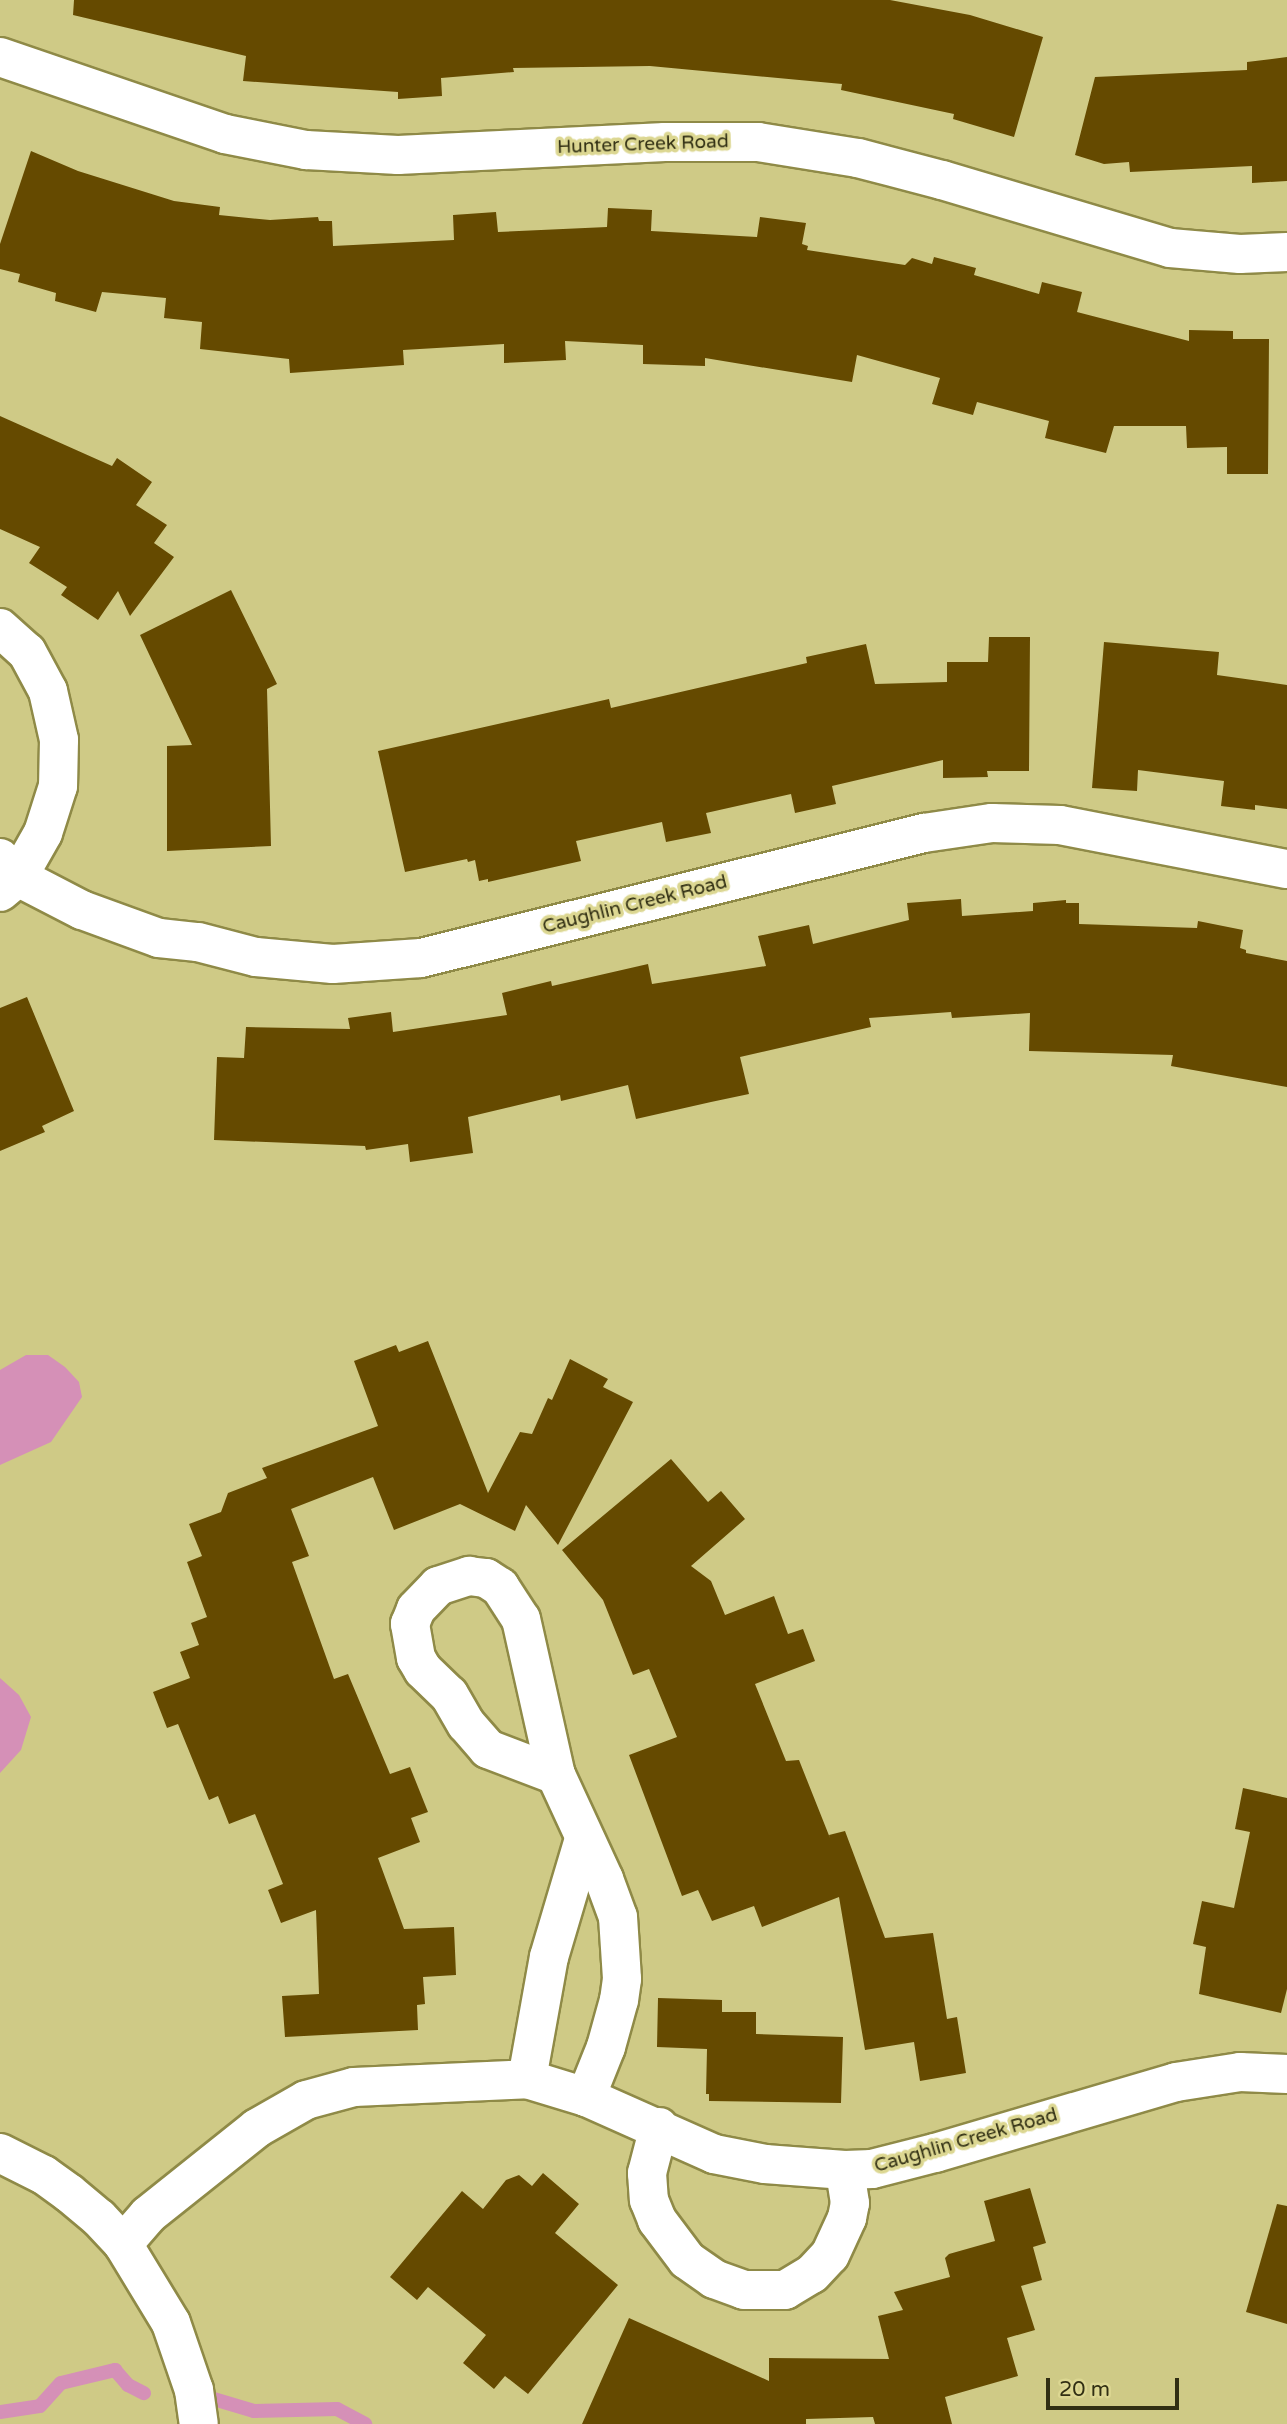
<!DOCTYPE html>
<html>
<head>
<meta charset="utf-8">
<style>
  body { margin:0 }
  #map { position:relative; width:1287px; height:2424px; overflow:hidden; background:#cfca86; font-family:"Varela Round",sans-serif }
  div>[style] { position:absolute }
  .water>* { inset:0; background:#d590b7 }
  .stream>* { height:14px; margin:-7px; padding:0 7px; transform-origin:7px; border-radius:7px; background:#d590b7 }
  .building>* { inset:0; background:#654a00 }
  .roads { filter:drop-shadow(2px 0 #8f8a47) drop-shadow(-2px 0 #8f8a47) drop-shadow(0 2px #8f8a47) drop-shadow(0 -2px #8f8a47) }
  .street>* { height:38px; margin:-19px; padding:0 19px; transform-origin:19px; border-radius:19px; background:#fff }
  .secondary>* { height:38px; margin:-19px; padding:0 19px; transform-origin:19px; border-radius:19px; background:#fff }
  span { translate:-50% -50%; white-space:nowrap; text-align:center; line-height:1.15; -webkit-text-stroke:7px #dcd792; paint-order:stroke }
  .street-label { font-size:19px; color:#312f13 }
  .scale { position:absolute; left:1046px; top:2378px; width:133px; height:32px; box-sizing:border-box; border:4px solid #312f13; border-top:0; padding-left:9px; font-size:21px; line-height:24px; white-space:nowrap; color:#312f13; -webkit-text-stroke:5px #dcd792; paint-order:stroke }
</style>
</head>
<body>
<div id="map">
  <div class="water">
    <i style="clip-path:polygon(26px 1355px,48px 1355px,65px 1367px,79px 1382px,82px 1397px,51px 1442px,0 1465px,0 1370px)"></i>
    <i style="clip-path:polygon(0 1678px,19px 1695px,31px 1717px,21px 1750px,0 1773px)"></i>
  </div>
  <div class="stream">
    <i style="left:207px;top:2397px;width:49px;rotate:16.6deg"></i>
    <i style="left:254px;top:2411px;width:83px;rotate:-1.4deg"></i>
    <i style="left:337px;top:2409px;width:32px;rotate:28deg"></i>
    <i style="left:0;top:2412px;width:40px;rotate:-8.5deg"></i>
    <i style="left:40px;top:2406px;width:31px;rotate:-48deg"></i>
    <i style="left:61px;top:2383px;width:56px;rotate:-13.5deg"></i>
    <i style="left:115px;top:2370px;width:20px;rotate:49deg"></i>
    <i style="left:128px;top:2385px;width:18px;rotate:27deg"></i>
  </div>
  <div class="building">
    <i style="clip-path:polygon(74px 0,890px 0,970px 15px,1043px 37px,1014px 137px,953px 119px,954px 114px,841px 90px,842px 84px,650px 66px,513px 68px,514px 72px,441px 78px,442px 96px,398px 99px,398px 92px,243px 81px,246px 56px,73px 15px)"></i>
    <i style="clip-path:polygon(1287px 57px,1287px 181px,1252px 183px,1252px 166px,1130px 172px,1129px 162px,1104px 164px,1075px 155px,1095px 77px,1247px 70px,1247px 62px)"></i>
    <i style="clip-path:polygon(31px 151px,78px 171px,174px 201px,220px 207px,219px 215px,270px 220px,318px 217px,319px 221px,332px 221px,333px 246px,454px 240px,453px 215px,496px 212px,498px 232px,607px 227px,608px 208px,652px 210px,651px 231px,757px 237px,760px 217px,806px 223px,802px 244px,808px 246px,807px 250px,905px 265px,912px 258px,932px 264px,934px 257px,976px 268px,974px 275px,1039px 294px,1042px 282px,1082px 292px,1077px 312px,1189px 341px,1189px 330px,1233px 331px,1233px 339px,1269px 339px,1268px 474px,1227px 474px,1227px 447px,1187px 448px,1186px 426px,1114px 426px,1106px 453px,1045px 438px,1049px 421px,977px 402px,973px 415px,932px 404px,940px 378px,857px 355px,852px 382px,705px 358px,705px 366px,643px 364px,643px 345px,565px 341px,566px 360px,504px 363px,504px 344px,403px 350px,404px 365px,290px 373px,289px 359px,200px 349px,202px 322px,164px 318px,166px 298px,102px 292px,96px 312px,55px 301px,56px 293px,18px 282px,20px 274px,0 269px,0 244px)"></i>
    <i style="clip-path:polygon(0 416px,112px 466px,117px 458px,152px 482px,136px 505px,167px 525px,154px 543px,174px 557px,130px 616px,118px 591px,98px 620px,61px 595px,67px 587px,29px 563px,40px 547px,0 529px)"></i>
    <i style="clip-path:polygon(231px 590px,277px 684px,267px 689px,271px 846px,167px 851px,167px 746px,192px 745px,140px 635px)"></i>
    <i style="clip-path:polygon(989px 637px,1030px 637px,1029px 771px,987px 771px,988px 777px,943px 778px,943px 760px,832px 786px,836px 804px,795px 813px,791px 794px,706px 813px,711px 833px,666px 842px,662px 822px,576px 841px,581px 861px,488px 882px,488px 879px,479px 881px,475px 860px,468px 862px,467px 859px,405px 872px,378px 751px,609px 699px,611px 708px,807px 663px,806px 657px,866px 644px,875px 684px,947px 682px,947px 662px,988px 662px)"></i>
    <i style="clip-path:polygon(1104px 642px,1219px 652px,1217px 675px,1287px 685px,1287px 809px,1255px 805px,1255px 810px,1221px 806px,1224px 781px,1138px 770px,1137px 791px,1092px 788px)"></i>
    <i style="clip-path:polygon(961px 899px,962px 916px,1033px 911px,1033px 903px,1066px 900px,1066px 903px,1079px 903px,1079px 924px,1197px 928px,1198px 921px,1243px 930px,1240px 948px,1246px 950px,1246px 953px,1287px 961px,1287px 1087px,1171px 1066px,1173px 1055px,1029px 1051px,1030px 1013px,952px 1018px,951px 1012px,869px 1018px,871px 1027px,740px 1057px,749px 1094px,711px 1102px,636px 1119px,628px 1085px,561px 1101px,560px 1095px,468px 1117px,473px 1153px,410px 1162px,408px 1144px,366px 1150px,365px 1146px,214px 1140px,217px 1057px,244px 1058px,246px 1027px,350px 1029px,348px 1018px,391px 1012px,393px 1032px,507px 1015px,502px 993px,551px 981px,552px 986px,648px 964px,652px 984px,766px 966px,758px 936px,809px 925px,813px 944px,909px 920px,907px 903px)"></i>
    <i style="clip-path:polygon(27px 997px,74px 1111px,42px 1126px,45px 1132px,0 1151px,0 1008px)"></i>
    <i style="clip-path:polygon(428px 1341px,488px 1493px,520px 1432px,532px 1434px,548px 1398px,552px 1400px,570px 1359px,608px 1379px,603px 1387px,633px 1402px,558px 1545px,526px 1505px,515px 1531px,460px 1504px,394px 1530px,373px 1477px,291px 1509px,309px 1556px,292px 1562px,334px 1679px,348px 1674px,390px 1774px,410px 1767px,428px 1812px,411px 1818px,420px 1842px,378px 1858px,404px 1929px,454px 1927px,456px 1975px,423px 1977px,425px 2004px,417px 2005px,418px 2030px,285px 2037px,282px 1996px,319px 1994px,316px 1910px,281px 1923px,268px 1890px,283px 1884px,255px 1814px,229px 1824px,218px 1796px,209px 1800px,178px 1724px,167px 1728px,153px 1692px,190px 1678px,180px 1652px,199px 1645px,191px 1623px,207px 1617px,187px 1562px,202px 1556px,189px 1524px,221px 1512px,228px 1493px,267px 1478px,262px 1468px,378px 1426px,354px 1361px,396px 1345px,399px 1352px)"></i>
    <i style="clip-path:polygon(671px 1459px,708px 1502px,721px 1491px,745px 1519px,691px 1566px,711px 1581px,725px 1615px,774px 1596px,788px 1634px,803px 1629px,815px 1661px,755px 1684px,786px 1761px,799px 1760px,830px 1838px,829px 1835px,845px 1831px,885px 1938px,933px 1933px,947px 2019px,957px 2017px,966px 2073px,920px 2081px,914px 2042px,865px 2050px,839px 1897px,762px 1927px,754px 1906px,712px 1921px,698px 1890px,682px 1896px,629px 1755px,677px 1737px,649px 1669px,633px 1675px,603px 1600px,562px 1550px)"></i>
    <i style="clip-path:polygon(1243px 1788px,1287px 1798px,1287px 1989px,1281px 2013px,1199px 1994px,1206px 1947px,1193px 1944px,1202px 1901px,1234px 1908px,1250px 1832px,1235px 1829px)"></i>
    <i style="clip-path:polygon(658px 1998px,722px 2000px,722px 2012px,756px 2012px,756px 2034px,843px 2037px,841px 2103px,709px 2101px,709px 2094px,706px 2094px,707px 2049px,657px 2047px)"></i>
    <i style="clip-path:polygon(543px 2173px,579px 2204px,555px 2233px,618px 2285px,528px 2394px,505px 2376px,494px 2389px,463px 2363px,486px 2335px,428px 2287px,417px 2300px,390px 2277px,462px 2191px,483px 2209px,506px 2180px,519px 2175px,532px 2186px)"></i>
    <i style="clip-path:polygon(1030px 2188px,1046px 2243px,1033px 2247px,1042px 2280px,1021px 2286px,1035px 2330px,1007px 2338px,1018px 2376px,945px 2397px,952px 2424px,875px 2424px,873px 2417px,806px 2419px,806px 2424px,582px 2424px,629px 2318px,769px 2381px,769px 2358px,889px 2359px,878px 2316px,903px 2310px,894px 2292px,950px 2277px,945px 2258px,949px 2254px,995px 2241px,984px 2201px)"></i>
    <i style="clip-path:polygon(1277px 2204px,1287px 2206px,1287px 2324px,1246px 2312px)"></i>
  </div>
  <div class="roads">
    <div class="street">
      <i style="left:0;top:57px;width:238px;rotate:18.9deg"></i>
      <i style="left:225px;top:134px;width:83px;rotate:11.2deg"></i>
      <i style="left:306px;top:150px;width:92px;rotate:3.1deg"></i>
      <i style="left:398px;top:155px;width:267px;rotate:-2.8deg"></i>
      <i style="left:665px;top:142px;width:93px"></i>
      <i style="left:758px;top:142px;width:101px;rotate:9.1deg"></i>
      <i style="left:858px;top:158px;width:87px;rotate:14.7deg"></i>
      <i style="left:942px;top:180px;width:238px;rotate:16.6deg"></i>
      <i style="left:1170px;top:248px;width:70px;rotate:4.9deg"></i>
      <i style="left:1240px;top:254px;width:47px;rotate:-2.4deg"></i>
      <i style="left:0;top:628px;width:36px;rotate:42deg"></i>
      <i style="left:27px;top:652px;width:44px;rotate:61.7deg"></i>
      <i style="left:48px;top:691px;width:50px;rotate:77.3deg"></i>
      <i style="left:59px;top:740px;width:46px;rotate:91.2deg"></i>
      <i style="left:58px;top:786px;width:49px;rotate:107.7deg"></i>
      <i style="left:43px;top:833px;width:51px;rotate:119.6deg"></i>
      <i style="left:18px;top:877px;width:23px;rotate:140deg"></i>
      <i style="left:0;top:858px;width:26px;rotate:47deg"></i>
      <i style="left:18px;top:877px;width:72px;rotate:27.3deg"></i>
      <i style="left:82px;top:910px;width:82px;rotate:20deg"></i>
      <i style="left:159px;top:938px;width:39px;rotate:6deg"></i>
      <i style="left:198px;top:942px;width:60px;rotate:14.5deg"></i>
      <i style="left:256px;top:957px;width:77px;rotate:5.2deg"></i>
      <i style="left:333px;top:964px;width:88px;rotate:-3.9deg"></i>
      <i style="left:421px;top:958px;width:518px;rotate:-13.96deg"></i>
      <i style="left:924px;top:833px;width:69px;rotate:-8.4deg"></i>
      <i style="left:992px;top:823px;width:68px;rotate:1.7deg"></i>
      <i style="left:1060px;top:825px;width:231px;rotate:11deg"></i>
      <i style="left:556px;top:1775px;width:73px;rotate:-159.1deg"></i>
      <i style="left:488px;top:1749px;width:33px;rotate:-131deg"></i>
      <i style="left:466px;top:1724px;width:34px;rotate:-120deg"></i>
      <i style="left:449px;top:1695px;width:36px;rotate:-136deg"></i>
      <i style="left:423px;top:1670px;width:14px;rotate:-120deg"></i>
      <i style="left:416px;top:1658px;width:35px;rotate:-100deg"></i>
      <i style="left:410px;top:1624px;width:16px;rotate:-68deg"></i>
      <i style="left:416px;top:1609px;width:32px;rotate:-46deg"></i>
      <i style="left:438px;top:1586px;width:33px;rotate:-18deg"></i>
      <i style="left:469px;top:1576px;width:17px;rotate:7deg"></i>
      <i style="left:486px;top:1578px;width:17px;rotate:33deg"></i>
      <i style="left:500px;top:1587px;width:38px;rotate:57deg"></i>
      <i style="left:521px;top:1619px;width:160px;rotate:77.4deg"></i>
      <i style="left:556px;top:1775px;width:115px;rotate:65.2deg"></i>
      <i style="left:604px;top:1879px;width:40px;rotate:69.8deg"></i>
      <i style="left:618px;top:1917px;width:62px;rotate:86.3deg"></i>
      <i style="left:622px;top:1979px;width:21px;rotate:98deg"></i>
      <i style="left:619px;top:2000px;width:49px;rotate:105.5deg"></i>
      <i style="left:606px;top:2047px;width:54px;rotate:111.8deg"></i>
      <i style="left:527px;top:2079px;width:124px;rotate:-79.8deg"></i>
      <i style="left:549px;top:1957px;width:123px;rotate:-73.5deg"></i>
      <i style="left:659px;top:2127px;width:48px;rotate:104.6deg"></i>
      <i style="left:647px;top:2173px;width:27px;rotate:86deg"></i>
      <i style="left:649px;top:2200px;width:22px;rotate:68deg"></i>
      <i style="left:657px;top:2220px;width:50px;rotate:53.1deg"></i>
      <i style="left:687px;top:2260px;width:33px;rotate:35deg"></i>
      <i style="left:714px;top:2279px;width:32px;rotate:20deg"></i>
      <i style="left:744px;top:2290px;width:41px"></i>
      <i style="left:785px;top:2290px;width:31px;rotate:-31deg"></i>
      <i style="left:812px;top:2274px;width:26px;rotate:-47deg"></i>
      <i style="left:830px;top:2255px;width:41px;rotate:-65.3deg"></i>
      <i style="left:847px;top:2218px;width:15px;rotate:-79deg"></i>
      <i style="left:850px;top:2203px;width:33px;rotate:-99deg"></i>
      <i style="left:123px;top:2244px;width:38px;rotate:-49deg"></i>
      <i style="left:148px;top:2215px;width:139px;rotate:-38.6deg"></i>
      <i style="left:257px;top:2128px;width:56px;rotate:-29.7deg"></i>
      <i style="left:306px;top:2100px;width:50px;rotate:-15.2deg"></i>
      <i style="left:354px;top:2087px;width:173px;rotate:-2.6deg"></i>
      <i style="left:527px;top:2079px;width:62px;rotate:17deg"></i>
      <i style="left:586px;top:2097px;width:140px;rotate:24deg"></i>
      <i style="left:714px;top:2154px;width:52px;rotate:11.1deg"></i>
      <i style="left:765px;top:2164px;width:80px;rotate:4.3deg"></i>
      <i style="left:845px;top:2170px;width:27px;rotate:-2deg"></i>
      <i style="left:872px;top:2169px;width:65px;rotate:-14.3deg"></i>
      <i style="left:935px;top:2153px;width:251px;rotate:-16.4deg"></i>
      <i style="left:1176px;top:2082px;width:65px;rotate:-8.9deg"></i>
      <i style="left:1240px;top:2072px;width:47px;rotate:2.4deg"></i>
    </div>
    <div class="secondary">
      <i style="left:0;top:2153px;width:49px;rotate:26.6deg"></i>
      <i style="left:44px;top:2175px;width:31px;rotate:36deg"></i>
      <i style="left:69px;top:2193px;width:39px;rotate:40deg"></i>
      <i style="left:99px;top:2218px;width:35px;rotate:47deg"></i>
      <i style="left:123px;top:2244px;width:92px;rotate:58.7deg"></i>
      <i style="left:171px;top:2323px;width:71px;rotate:71.1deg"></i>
      <i style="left:194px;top:2390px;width:34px;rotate:82deg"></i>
    </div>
  </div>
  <div class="street-label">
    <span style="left:643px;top:145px;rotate:-2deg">Hunter Creek Road</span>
    <span style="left:635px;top:905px;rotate:-14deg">Caughlin Creek Road</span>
    <span style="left:966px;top:2141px;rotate:-16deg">Caughlin Creek Road</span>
  </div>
  <div class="scale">20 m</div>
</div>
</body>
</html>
